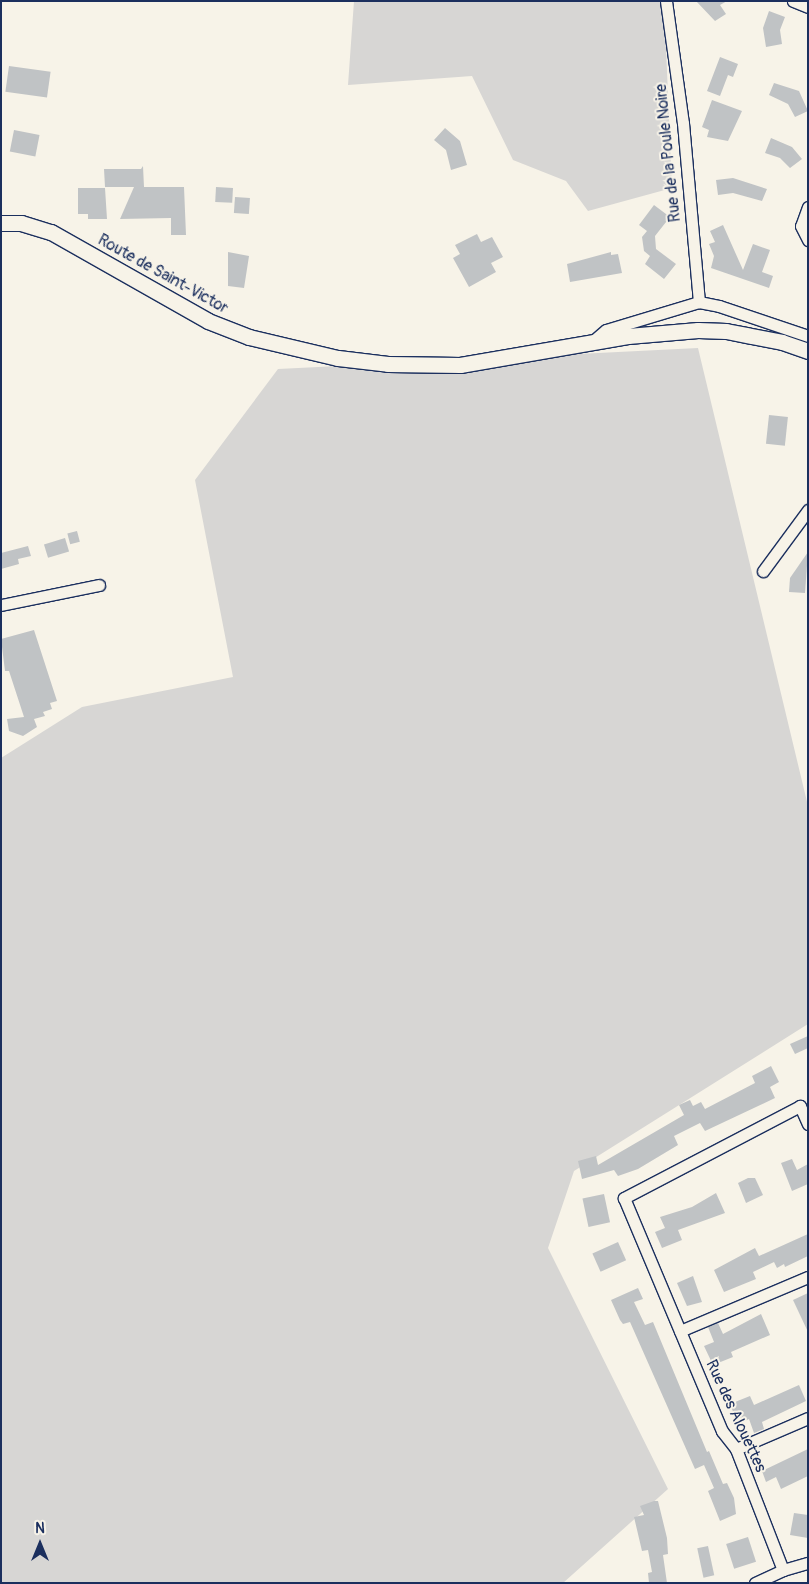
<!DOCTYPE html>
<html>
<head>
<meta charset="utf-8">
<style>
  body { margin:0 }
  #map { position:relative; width:809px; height:1584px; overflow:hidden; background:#f7f3e8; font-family:Pangolin,sans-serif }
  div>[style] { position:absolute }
  .green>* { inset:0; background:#d7d6d4 }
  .building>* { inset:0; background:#c0c3c5; transform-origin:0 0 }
  .roads { filter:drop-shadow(1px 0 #1b2f5e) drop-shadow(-1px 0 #1b2f5e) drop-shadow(0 1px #1b2f5e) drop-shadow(0 -1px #1b2f5e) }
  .minor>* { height:11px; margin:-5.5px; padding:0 5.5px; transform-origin:5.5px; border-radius:5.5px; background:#f7f3e8 }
  .secondary>* { height:15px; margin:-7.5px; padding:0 7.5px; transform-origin:7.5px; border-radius:7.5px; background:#f7f3e8 }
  span { translate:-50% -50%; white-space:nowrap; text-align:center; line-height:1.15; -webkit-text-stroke:4px #f7f3e8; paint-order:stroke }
  .street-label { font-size:16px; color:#1b2f5e }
  .frame { position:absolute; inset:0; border:2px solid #1b2f5e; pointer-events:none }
  .north { position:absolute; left:15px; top:1519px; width:50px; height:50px; -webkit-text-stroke:4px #f7f3e8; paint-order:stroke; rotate:0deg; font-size:14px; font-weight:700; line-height:20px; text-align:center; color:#1b2f5e }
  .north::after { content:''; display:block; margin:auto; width:18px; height:22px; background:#1b2f5e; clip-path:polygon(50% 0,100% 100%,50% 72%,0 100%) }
</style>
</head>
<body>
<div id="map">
  <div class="green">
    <i style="clip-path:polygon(354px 1px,664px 1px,672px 188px,588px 211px,566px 181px,513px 160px,472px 76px,348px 85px)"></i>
    <i style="clip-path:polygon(698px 348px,808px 806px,808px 1024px,574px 1171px,548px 1248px,668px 1489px,563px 1583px,1px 1583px,1px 758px,82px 707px,233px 677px,195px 480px,278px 369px)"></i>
  </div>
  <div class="building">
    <i style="clip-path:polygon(696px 1px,727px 1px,720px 5px,726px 14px,715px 21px)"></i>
    <i style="clip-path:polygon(769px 11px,785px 17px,780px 30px,782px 44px,766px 47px,763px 28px)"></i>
    <i style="clip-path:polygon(720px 57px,738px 64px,733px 77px,728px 75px,720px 96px,707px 91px)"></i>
    <i style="left:9px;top:66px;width:42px;height:26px;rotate:8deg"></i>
    <i style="clip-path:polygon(774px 83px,799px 91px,808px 111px,795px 117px,788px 104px,769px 95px)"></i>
    <i style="clip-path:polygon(712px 100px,742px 111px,728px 141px,707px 137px,709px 130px,702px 127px)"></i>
    <i style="clip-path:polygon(445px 128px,460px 141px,467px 165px,451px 170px,446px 150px,434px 140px)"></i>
    <i style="left:14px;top:130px;width:26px;height:22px;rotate:11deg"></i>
    <i style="clip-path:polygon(771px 138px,792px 147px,802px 159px,790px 168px,780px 158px,765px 153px)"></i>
    <i style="clip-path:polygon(143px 166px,144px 187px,184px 187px,186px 235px,171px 235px,171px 218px,120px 219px,134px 187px,105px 187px,104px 169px,141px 169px)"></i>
    <i style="clip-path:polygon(733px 178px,767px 189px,762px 201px,733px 193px,718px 195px,716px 180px)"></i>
    <i style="left:216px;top:187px;width:17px;height:15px;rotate:3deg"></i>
    <i style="clip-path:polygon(78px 188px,105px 188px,107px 219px,88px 219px,88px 214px,78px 214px)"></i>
    <i style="left:235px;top:197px;width:15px;height:16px;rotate:4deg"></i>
    <i style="clip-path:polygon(654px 205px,670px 217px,655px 236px,656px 249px,676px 264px,664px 279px,645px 264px,650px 256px,644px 251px,642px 237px,647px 231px,639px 225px)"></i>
    <i style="clip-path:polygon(723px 225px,743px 270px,753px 244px,770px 250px,762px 272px,773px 276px,769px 288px,711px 268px,714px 256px,709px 244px,715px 242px,710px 231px)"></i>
    <i style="clip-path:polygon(477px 234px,481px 242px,492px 237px,503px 257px,491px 263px,496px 272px,469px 287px,453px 258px,460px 254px,455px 245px)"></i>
    <i style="clip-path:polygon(228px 252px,249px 256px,244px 288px,228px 286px)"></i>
    <i style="clip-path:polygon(611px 252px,611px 255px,618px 254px,622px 273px,570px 282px,567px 264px)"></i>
    <i style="left:769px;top:415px;width:19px;height:29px;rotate:6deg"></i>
    <i style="left:77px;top:531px;width:11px;height:10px;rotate:75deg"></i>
    <i style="left:65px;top:538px;width:14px;height:22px;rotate:73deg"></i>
    <i style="clip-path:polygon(28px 546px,31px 556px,18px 559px,19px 564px,1px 569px,1px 553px)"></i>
    <i style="clip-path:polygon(808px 552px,805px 593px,789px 592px,790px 578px)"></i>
    <i style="clip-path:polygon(34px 630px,57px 701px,50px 703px,52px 709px,43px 712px,45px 716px,34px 719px,37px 727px,23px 736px,9px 731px,7px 719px,24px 717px,9px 671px,5px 671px,1px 639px)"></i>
    <i style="clip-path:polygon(808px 1036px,808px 1048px,795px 1054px,790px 1044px)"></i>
    <i style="clip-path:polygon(771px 1066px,779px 1082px,770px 1087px,775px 1098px,705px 1131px,700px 1123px,674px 1136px,678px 1145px,638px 1169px,618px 1176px,614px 1170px,582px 1179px,578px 1161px,596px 1156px,598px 1165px,684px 1115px,679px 1105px,690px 1100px,693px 1106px,701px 1102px,705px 1109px,755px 1083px,752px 1076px)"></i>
    <i style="clip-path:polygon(792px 1159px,797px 1170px,808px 1164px,808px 1184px,792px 1191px,781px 1163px)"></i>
    <i style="clip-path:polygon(748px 1178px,755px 1178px,763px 1195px,746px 1203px,738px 1183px)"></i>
    <i style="clip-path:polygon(716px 1193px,725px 1213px,678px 1230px,682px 1240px,662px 1248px,655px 1232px,665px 1228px,660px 1217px,692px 1207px)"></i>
    <i style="left:604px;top:1194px;width:29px;height:22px;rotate:78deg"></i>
    <i style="clip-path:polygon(808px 1234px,808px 1256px,785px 1267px,784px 1264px,777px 1268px,774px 1262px,753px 1272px,756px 1279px,724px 1292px,714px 1270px,755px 1248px,759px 1256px)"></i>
    <i style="left:618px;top:1242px;width:20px;height:28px;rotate:66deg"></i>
    <i style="clip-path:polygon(693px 1276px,702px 1302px,687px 1306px,677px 1283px)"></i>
    <i style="clip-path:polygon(638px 1288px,643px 1299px,634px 1302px,645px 1325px,653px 1322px,707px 1452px,709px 1451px,723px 1484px,727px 1483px,734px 1498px,736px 1514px,720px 1521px,708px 1491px,714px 1488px,704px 1465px,695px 1469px,630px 1322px,623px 1324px,620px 1320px,611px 1300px)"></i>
    <i style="clip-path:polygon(808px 1293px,808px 1332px,793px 1300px)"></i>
    <i style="clip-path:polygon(761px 1314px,770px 1335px,731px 1352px,733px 1357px,713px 1365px,704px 1346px,714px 1342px,708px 1327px,718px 1323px,723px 1334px)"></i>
    <i style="clip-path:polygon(799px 1385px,806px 1401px,762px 1422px,764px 1429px,754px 1433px,749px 1419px,738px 1424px,730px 1404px,750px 1396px,754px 1405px)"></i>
    <i style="clip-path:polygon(808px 1449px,808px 1476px,781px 1489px,776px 1477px,766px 1482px,762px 1471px)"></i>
    <i style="clip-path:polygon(654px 1501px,658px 1501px,667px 1538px,668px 1554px,663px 1555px,667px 1583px,649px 1583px,648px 1573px,652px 1572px,648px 1550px,642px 1551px,634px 1517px,644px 1515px,640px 1506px)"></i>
    <i style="clip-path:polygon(794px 1513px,808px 1515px,808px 1538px,790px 1535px)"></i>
    <i style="left:748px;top:1537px;width:26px;height:23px;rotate:72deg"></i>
    <i style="left:708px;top:1546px;width:30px;height:11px;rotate:78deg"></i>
  </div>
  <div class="roads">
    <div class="minor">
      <i style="left:666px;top:1px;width:123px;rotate:82.1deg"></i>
      <i style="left:683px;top:123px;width:180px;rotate:84.9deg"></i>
      <i style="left:793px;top:1px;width:16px;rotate:22deg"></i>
      <i style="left:808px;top:207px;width:20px;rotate:110deg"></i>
      <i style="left:801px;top:226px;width:16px;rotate:63deg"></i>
      <i style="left:592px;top:342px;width:18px;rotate:-41deg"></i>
      <i style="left:606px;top:330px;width:97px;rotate:-16.8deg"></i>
      <i style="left:699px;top:302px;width:20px;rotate:11deg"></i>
      <i style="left:719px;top:306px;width:94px;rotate:18.6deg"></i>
      <i style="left:763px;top:571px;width:76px;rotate:-53.6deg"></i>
      <i style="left:1px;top:605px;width:100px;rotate:-11.5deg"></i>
      <i style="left:808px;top:1124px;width:20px;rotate:-114deg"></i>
      <i style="left:800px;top:1106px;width:199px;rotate:152.4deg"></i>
      <i style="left:624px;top:1198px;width:253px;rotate:67.2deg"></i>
      <i style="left:722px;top:1431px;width:23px;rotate:52deg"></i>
      <i style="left:736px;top:1449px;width:130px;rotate:68.8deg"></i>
      <i style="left:783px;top:1570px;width:26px;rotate:-16deg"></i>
      <i style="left:680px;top:1331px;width:139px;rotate:-22.9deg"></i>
      <i style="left:736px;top:1449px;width:78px;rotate:-23.3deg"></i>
      <i style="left:755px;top:1583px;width:31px;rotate:-25deg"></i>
    </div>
    <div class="secondary">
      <i style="left:1px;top:223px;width:20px"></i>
      <i style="left:21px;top:223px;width:31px;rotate:17deg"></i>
      <i style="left:51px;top:232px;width:180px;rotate:29.5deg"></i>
      <i style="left:208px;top:321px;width:44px;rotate:21.3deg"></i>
      <i style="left:249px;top:337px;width:91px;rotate:13.3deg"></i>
      <i style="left:338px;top:358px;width:50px;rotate:6.8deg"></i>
      <i style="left:388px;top:364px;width:72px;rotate:0.8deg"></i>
      <i style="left:460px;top:365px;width:170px;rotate:-9.8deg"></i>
      <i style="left:628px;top:336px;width:70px;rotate:-4.9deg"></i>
      <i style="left:698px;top:330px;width:28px;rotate:2deg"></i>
      <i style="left:726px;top:331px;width:57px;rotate:11.1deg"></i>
      <i style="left:782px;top:342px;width:28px;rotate:19deg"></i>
    </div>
  </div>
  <div class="street-label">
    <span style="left:668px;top:153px;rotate:-96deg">Rue de la Poule Noire</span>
    <span style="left:163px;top:274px;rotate:29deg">Route de Saint-Victor</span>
    <span style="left:736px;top:1416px;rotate:65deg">Rue des Alouettes</span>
  </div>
  <div class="frame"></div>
  <div class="north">N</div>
</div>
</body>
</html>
